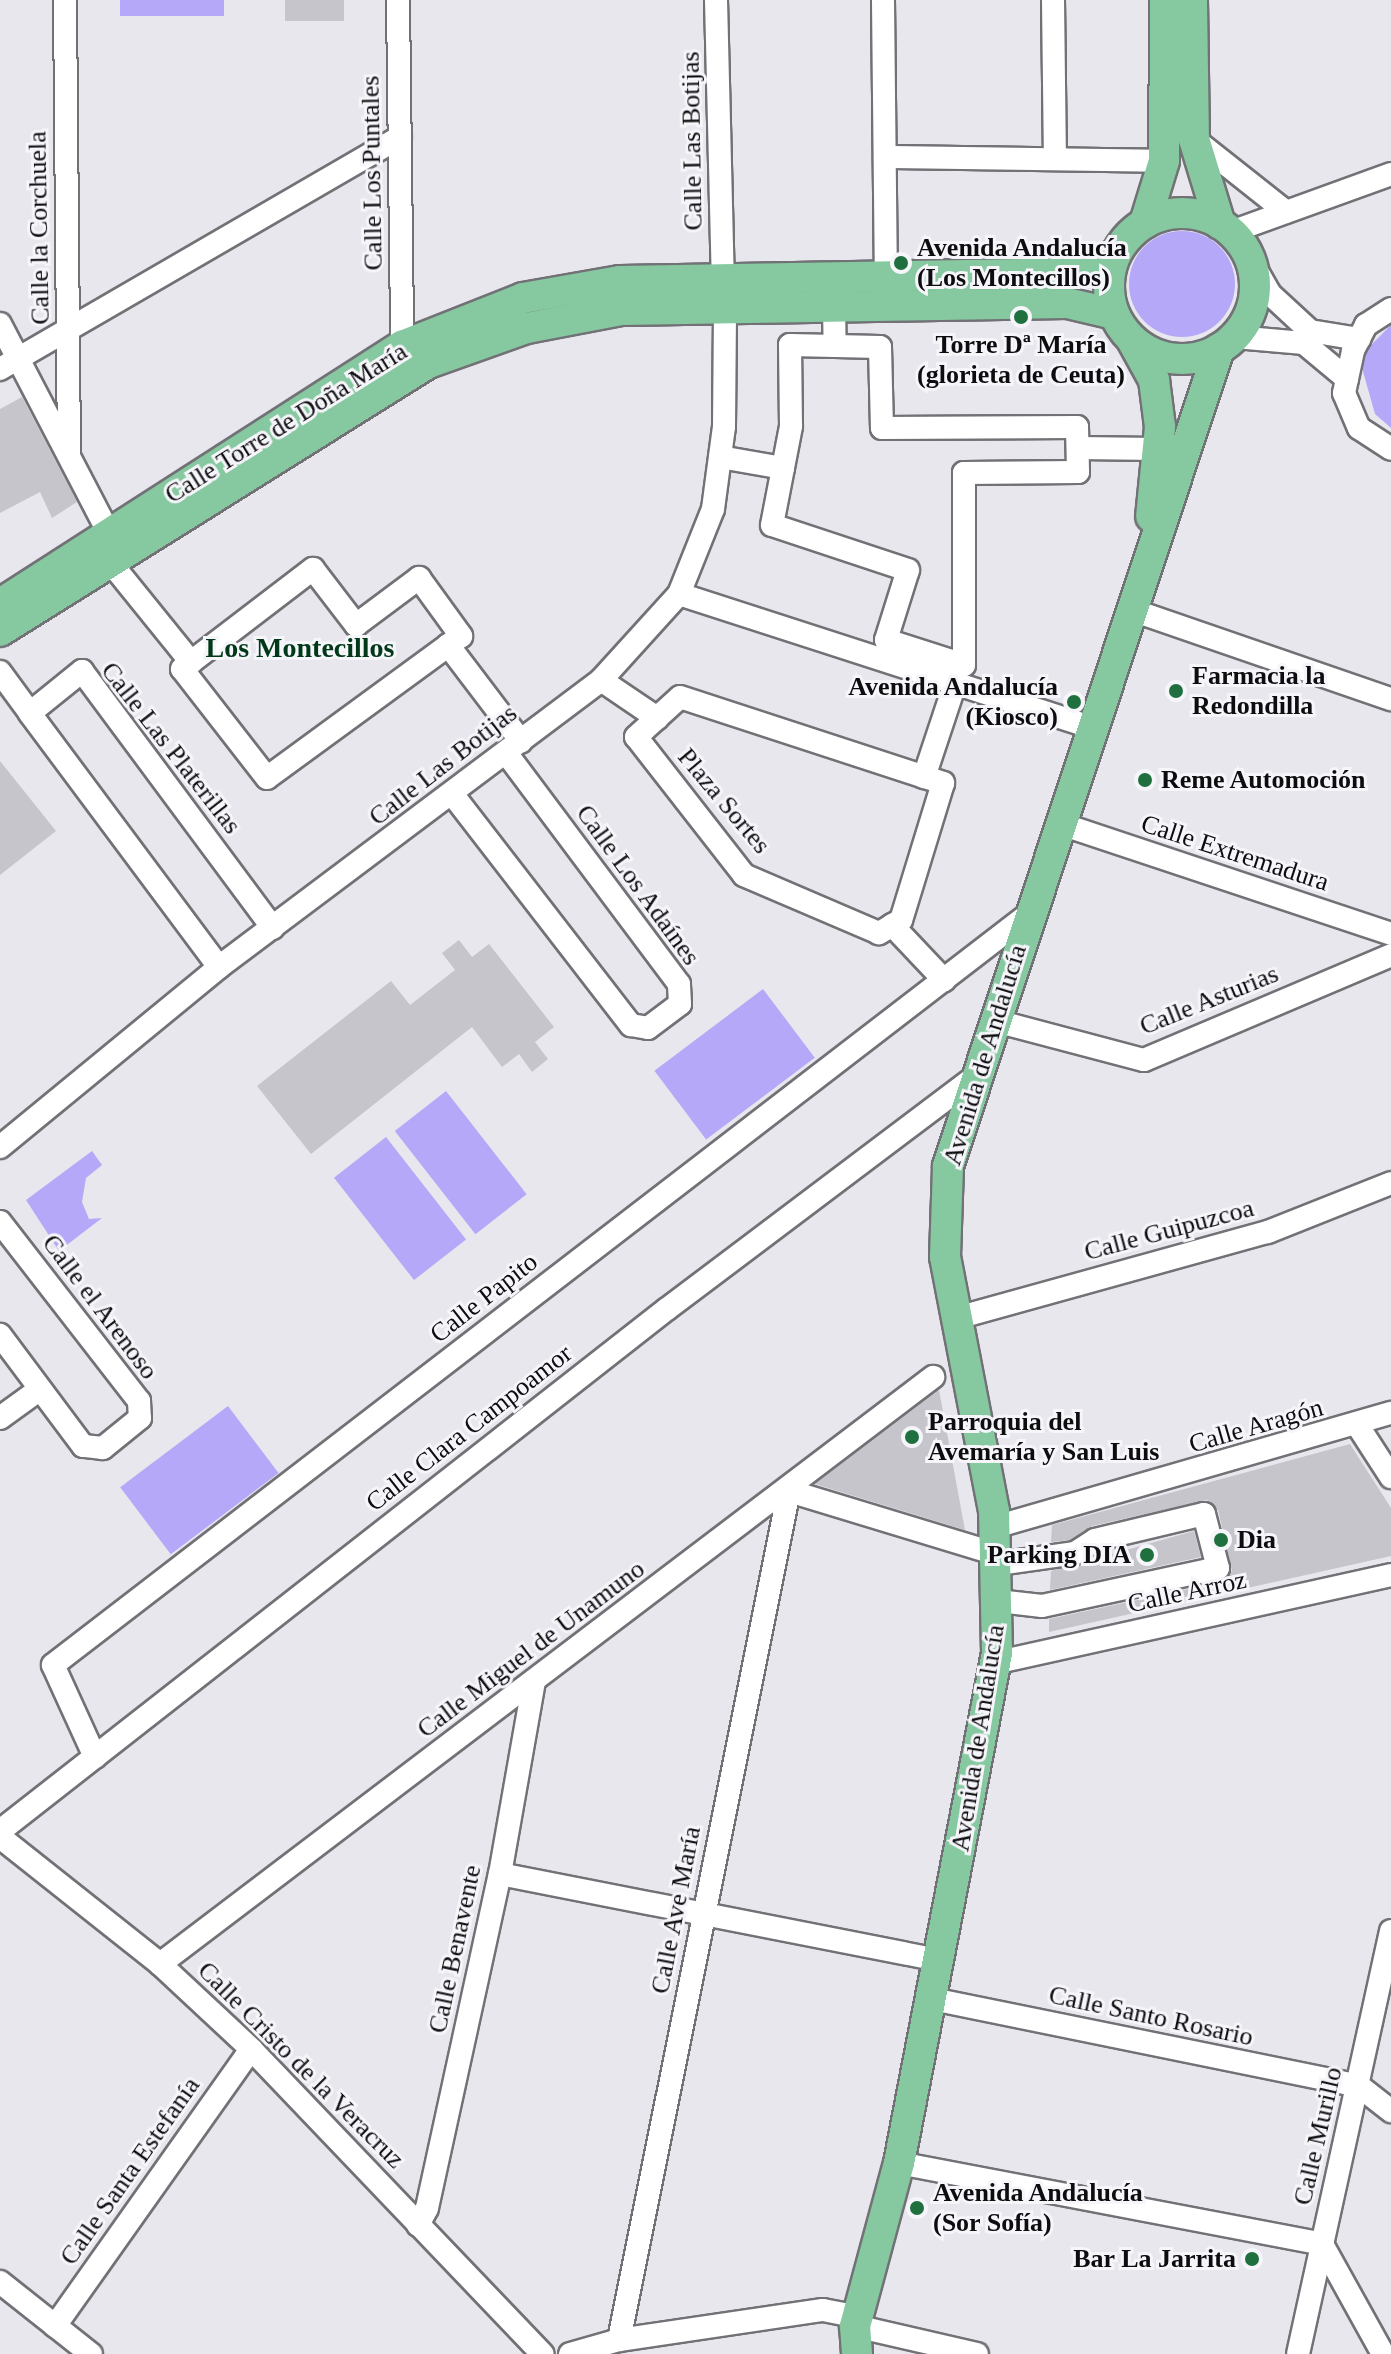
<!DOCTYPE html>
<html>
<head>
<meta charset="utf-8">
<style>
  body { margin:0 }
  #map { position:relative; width:1391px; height:2354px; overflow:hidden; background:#e8e7ed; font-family:"Times New Roman",serif }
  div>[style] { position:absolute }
  .green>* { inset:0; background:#b6a8f8; transform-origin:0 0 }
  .round { border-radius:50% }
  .building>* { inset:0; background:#c6c5cb; transform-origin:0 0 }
  .roads { filter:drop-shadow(2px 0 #717176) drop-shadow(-2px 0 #717176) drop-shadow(0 2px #717176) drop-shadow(0 -2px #717176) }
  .minor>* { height:22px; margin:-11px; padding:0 11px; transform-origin:11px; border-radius:11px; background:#fff }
  .major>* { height:30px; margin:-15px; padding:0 15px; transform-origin:15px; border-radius:15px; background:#86c8a0 }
  .major>.ring { margin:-15px; padding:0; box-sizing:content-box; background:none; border:30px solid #86c8a0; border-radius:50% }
  .dots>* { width:22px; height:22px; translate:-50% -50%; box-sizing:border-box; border:4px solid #f5f5fa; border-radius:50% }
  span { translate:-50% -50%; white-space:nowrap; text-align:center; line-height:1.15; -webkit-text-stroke:6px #f5f5fa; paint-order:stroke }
  .street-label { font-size:26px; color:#0d0d0f }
  .poi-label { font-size:26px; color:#0d0d0f; font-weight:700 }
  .left { translate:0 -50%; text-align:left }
  .right { translate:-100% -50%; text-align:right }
  .neighbourhood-label { font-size:28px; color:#003818; font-weight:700 }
</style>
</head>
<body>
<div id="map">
  <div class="green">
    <i style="left:120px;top:0;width:104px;height:16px"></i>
    <i class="round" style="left:1129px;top:231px;width:106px;height:106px"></i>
    <i style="clip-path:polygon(1391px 325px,1391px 428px,1375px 414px,1362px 368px,1368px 348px)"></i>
    <i style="left:763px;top:989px;width:86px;height:136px;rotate:53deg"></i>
    <i style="left:446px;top:1091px;width:131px;height:65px;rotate:52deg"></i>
    <i style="left:386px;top:1137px;width:130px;height:66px;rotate:52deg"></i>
    <i style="clip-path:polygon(92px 1151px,102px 1165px,86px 1178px,82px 1202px,89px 1219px,102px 1218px,59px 1251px,26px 1200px)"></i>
    <i style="left:228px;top:1406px;width:84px;height:135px;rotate:53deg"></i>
  </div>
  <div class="building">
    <i style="left:285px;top:0;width:59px;height:21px"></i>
    <i style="clip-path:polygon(22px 397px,77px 502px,52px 518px,40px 492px,0 513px,0 409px)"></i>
    <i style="clip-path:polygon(0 761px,56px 831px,0 875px)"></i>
    <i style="clip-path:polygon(459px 940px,472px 957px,489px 944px,554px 1027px,535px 1042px,548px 1059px,532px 1072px,519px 1054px,502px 1067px,472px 1027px,311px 1154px,257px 1086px,391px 981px,410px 1005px,455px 970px,442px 953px)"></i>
    <i style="clip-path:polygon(939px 1390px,965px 1530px,815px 1484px)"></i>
    <i style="clip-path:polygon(1350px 1444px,1391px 1508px,1391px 1556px,1049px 1632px,1049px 1619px,1221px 1582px,1232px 1571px,1218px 1510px,1207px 1500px,1092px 1526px,1070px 1540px,1051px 1542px,1052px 1525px)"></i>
    <i style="clip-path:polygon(1194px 1531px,1201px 1557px,1050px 1590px,1051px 1571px)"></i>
  </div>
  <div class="roads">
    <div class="minor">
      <i style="left:65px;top:0;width:455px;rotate:89.5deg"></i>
      <i style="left:398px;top:0;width:346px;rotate:89.3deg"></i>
      <i style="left:716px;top:0;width:280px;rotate:88.6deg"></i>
      <i style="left:883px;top:0;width:279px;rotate:89.4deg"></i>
      <i style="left:1053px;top:0;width:158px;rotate:89.3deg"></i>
      <i style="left:1194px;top:139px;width:117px;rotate:38.4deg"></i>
      <i style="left:885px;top:157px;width:279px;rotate:0.8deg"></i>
      <i style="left:1231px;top:232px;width:170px;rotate:-19.9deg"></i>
      <i style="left:1250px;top:259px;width:40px;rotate:60.3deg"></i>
      <i style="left:1270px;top:294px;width:54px;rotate:42.8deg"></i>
      <i style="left:1310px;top:331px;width:50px;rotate:9.3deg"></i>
      <i style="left:834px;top:307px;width:39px;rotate:89deg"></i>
      <i style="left:1391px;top:309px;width:30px;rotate:147deg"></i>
      <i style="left:1366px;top:325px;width:29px;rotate:117deg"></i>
      <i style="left:1353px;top:351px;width:43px;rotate:102.1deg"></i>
      <i style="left:1344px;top:393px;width:38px;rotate:67deg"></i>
      <i style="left:1359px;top:428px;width:38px;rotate:33deg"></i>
      <i style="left:0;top:324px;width:238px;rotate:62.5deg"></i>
      <i style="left:1235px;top:337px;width:69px;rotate:5deg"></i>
      <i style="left:1304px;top:343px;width:56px;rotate:39.9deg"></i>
      <i style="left:790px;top:345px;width:90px;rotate:1.3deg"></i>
      <i style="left:880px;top:347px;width:81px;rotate:88.6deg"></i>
      <i style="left:882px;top:428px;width:195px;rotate:-0.3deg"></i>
      <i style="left:1077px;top:427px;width:45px;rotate:88.7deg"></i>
      <i style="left:1078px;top:472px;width:114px;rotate:179.5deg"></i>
      <i style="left:964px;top:473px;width:192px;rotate:90deg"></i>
      <i style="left:964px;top:665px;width:82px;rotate:-162.2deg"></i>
      <i style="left:886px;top:640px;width:73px;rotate:-72.6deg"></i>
      <i style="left:908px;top:570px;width:143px;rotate:-161.7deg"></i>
      <i style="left:772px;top:525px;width:101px;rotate:-79.1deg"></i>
      <i style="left:791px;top:426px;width:81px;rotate:-90.7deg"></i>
      <i style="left:0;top:369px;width:462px;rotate:-30.1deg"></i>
      <i style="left:1078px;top:448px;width:80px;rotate:0.7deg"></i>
      <i style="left:720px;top:457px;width:64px;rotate:9.9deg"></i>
      <i style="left:110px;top:562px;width:129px;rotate:51deg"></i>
      <i style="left:313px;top:569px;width:71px;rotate:52.5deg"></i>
      <i style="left:356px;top:625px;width:79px;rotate:-36.7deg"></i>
      <i style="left:419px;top:578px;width:72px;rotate:54.1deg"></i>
      <i style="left:461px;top:636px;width:240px;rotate:143.8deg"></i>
      <i style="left:267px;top:778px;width:138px;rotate:-127.9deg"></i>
      <i style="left:182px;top:669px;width:165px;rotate:-37.4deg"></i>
      <i style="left:679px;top:594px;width:435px;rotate:17.9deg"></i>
      <i style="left:1132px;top:610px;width:274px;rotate:19deg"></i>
      <i style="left:448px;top:645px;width:121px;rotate:52.8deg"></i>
      <i style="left:0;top:672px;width:51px;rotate:53.8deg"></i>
      <i style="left:601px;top:680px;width:68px;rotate:34.2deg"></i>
      <i style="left:680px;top:697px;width:277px;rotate:18.1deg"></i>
      <i style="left:943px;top:783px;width:143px;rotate:107deg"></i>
      <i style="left:901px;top:920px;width:26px;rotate:149deg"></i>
      <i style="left:879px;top:933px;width:147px;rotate:-156.8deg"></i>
      <i style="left:744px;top:875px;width:175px;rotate:-128deg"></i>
      <i style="left:636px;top:737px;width:59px;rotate:-42.3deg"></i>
      <i style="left:924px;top:777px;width:98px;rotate:-71.6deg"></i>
      <i style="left:453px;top:795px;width:291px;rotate:52.3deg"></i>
      <i style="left:631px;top:1025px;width:17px;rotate:10deg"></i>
      <i style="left:648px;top:1028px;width:40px;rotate:-37deg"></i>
      <i style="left:680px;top:1004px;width:20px;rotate:-93deg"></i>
      <i style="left:679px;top:984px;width:289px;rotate:-126.8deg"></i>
      <i style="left:1061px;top:824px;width:348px;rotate:18.4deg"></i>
      <i style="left:892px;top:925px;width:76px;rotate:46.6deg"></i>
      <i style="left:219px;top:967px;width:317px;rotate:-126.7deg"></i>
      <i style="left:30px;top:713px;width:67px;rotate:-38.9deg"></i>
      <i style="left:82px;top:671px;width:320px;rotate:53.4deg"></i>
      <i style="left:996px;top:1021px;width:153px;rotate:14.8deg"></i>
      <i style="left:1144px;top:1060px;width:268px;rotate:-23deg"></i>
      <i style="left:0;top:1147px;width:283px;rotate:-39.4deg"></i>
      <i style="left:219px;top:967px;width:478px;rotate:-36.9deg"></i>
      <i style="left:601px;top:680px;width:116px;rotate:-47.8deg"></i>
      <i style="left:679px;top:594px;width:92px;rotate:-68.2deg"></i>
      <i style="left:713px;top:509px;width:83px;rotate:-82.4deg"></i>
      <i style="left:724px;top:427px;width:117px;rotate:-89.5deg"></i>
      <i style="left:0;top:1222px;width:227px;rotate:52.2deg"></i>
      <i style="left:139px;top:1401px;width:17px;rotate:87deg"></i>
      <i style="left:140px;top:1418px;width:48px;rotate:141deg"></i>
      <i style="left:103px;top:1448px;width:20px;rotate:-174deg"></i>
      <i style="left:83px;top:1446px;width:139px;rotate:-126.8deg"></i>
      <i style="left:957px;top:1318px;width:323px;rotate:-15.5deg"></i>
      <i style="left:1268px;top:1232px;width:132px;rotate:-21.7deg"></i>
      <i style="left:0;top:1418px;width:49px;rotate:-35.9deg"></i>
      <i style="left:1358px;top:1426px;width:61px;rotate:57.1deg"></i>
      <i style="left:789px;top:1491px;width:217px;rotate:16.9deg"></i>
      <i style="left:995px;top:1527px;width:412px;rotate:-16.1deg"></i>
      <i style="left:998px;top:1564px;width:78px;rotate:-8.1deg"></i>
      <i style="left:1075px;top:1553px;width:24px;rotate:-33deg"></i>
      <i style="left:1095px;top:1540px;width:112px;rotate:-13.4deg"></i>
      <i style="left:1204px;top:1514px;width:56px;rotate:75.5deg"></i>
      <i style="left:1218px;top:1568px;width:180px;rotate:167.8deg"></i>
      <i style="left:1042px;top:1606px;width:43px;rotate:-173.4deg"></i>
      <i style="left:994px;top:1663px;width:407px;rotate:-12.5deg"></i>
      <i style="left:95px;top:1757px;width:101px;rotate:-114.5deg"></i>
      <i style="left:53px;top:1665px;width:1231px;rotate:-37.58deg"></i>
      <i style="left:0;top:1831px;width:847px;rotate:-38.05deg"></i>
      <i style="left:667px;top:1309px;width:389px;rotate:-37deg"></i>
      <i style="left:0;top:1837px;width:204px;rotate:38.4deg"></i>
      <i style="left:160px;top:1964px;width:125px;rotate:43deg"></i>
      <i style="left:251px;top:2049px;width:422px;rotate:46.3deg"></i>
      <i style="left:500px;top:1874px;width:448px;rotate:11.1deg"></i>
      <i style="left:160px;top:1964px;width:971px;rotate:-37.21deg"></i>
      <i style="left:932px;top:1999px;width:436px;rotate:11.5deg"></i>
      <i style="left:1359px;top:2086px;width:41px;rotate:38deg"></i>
      <i style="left:899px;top:2163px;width:431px;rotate:10.8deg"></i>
      <i style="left:1322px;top:2244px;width:126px;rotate:61deg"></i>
      <i style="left:418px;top:2225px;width:19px;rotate:-62deg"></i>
      <i style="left:427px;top:2208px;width:342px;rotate:-77.7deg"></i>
      <i style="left:500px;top:1874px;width:196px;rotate:-80deg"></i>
      <i style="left:0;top:2282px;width:116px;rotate:38.4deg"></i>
      <i style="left:55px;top:2326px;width:339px;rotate:-54.7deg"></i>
      <i style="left:855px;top:2326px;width:125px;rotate:12.9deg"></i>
      <i style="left:619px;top:2340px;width:866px;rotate:-78.68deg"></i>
      <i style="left:570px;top:2354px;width:51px;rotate:-15.9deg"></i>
      <i style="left:619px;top:2340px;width:206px;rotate:-8.4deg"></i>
      <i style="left:823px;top:2310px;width:36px;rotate:11deg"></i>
      <i style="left:1298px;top:2354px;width:433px;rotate:-77.6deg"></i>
    </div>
    <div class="major">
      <i style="left:1192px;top:0;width:139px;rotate:89.2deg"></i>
      <i style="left:1194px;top:139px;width:89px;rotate:73deg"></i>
      <i class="ring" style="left:1109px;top:213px;width:116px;height:116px"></i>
      <i style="left:1145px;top:223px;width:65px;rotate:-73deg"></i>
      <i style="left:1164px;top:161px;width:161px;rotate:-89.6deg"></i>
      <i style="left:1132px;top:340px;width:46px;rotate:61.2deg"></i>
      <i style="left:1154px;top:380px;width:47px;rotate:82.7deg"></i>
      <i style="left:1160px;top:427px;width:90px;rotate:95.7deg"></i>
      <i style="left:0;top:604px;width:478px;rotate:-32.7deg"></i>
      <i style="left:402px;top:346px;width:130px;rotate:-21.6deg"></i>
      <i style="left:523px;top:298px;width:98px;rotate:-9.9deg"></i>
      <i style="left:620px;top:281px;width:447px;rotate:-1deg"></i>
      <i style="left:1067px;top:273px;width:51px;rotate:-20.6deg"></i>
      <i style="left:0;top:631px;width:505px;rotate:-32.05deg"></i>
      <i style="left:428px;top:363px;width:105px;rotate:-19.5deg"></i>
      <i style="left:527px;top:328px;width:96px;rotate:-10.8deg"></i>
      <i style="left:621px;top:310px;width:446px;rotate:-0.9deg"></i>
      <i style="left:1067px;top:303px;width:48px;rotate:13.2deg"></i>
      <i style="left:857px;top:2354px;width:28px;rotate:-94deg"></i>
      <i style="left:855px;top:2326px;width:169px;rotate:-74.9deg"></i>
      <i style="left:899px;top:2163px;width:519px;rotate:-79.12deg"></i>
      <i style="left:997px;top:1653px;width:142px;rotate:-91.2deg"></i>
      <i style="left:994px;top:1511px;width:259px;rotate:-100.9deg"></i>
      <i style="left:945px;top:1257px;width:91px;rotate:-88.1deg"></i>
      <i style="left:948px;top:1166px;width:861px;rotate:-71.65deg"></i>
    </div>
  </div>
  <div class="dots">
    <i style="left:901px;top:263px;background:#206f3f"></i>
    <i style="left:1021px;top:317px;background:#206f3f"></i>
    <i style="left:1176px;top:691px;background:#206f3f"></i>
    <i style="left:1074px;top:702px;background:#206f3f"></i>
    <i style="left:1145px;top:780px;background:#206f3f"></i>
    <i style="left:912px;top:1437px;background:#206f3f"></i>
    <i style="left:1221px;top:1540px;background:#206f3f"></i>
    <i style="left:1147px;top:1555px;background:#206f3f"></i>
    <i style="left:917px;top:2208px;background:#206f3f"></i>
    <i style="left:1252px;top:2259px;background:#206f3f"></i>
  </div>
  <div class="street-label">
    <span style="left:692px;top:141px;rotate:-91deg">Calle Las Botijas</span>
    <span style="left:372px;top:173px;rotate:-91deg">Calle Los Puntales</span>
    <span style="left:39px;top:228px;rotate:-91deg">Calle la Corchuela</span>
    <span style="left:286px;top:423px;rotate:-32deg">Calle Torre de Doña María</span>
    <span style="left:171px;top:748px;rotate:52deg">Calle Las Platerillas</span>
    <span style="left:443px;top:765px;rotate:-38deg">Calle Las Botijas</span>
    <span style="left:724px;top:801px;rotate:50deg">Plaza Sortes</span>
    <span style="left:1235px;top:853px;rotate:18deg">Calle Extremadura</span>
    <span style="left:638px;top:885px;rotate:54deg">Calle Los Adaínes</span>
    <span style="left:1209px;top:1000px;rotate:-22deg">Calle Asturias</span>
    <span style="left:985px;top:1055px;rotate:-73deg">Avenida de Andalucía</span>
    <span style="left:1169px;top:1230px;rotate:-15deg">Calle Guipuzcoa</span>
    <span style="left:484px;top:1298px;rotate:-38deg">Calle Papito</span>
    <span style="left:100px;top:1307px;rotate:53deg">Calle el Arenoso</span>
    <span style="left:1256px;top:1426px;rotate:-16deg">Calle Aragón</span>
    <span style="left:469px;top:1428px;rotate:-38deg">Calle Clara Campoamor</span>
    <span style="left:1187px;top:1592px;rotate:-12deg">Calle Arroz</span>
    <span style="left:531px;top:1649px;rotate:-37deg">Calle Miguel de Unamuno</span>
    <span style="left:978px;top:1738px;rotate:-81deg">Avenida de Andalucía</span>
    <span style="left:676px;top:1910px;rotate:-79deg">Calle Ave María</span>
    <span style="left:455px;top:1949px;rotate:-78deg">Calle Benavente</span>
    <span style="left:1151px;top:2016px;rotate:12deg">Calle Santo Rosario</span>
    <span style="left:301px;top:2065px;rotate:45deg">Calle Cristo de la Veracruz</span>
    <span style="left:1318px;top:2136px;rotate:-77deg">Calle Murillo</span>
    <span style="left:130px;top:2171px;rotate:-55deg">Calle Santa Estefanía</span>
  </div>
  <div class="poi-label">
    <span class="left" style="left:917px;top:263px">Avenida Andalucía<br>(Los Montecillos)</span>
    <span style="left:1021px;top:360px">Torre Dª María<br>(glorieta de Ceuta)</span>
    <span class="left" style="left:1192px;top:691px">Farmacia la<br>Redondilla</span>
    <span class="right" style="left:1058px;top:702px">Avenida Andalucía<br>(Kiosco)</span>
    <span class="left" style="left:1161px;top:780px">Reme Automoción</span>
    <span class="left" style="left:928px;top:1437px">Parroquia del<br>Avemaría y San Luis</span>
    <span class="left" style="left:1237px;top:1540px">Dia</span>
    <span class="right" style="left:1131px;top:1555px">Parking DIA</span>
    <span class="left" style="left:933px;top:2208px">Avenida Andalucía<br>(Sor Sofía)</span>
    <span class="right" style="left:1236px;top:2259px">Bar La Jarrita</span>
  </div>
  <div class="neighbourhood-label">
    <span style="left:300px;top:648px">Los Montecillos</span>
  </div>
</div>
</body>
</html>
